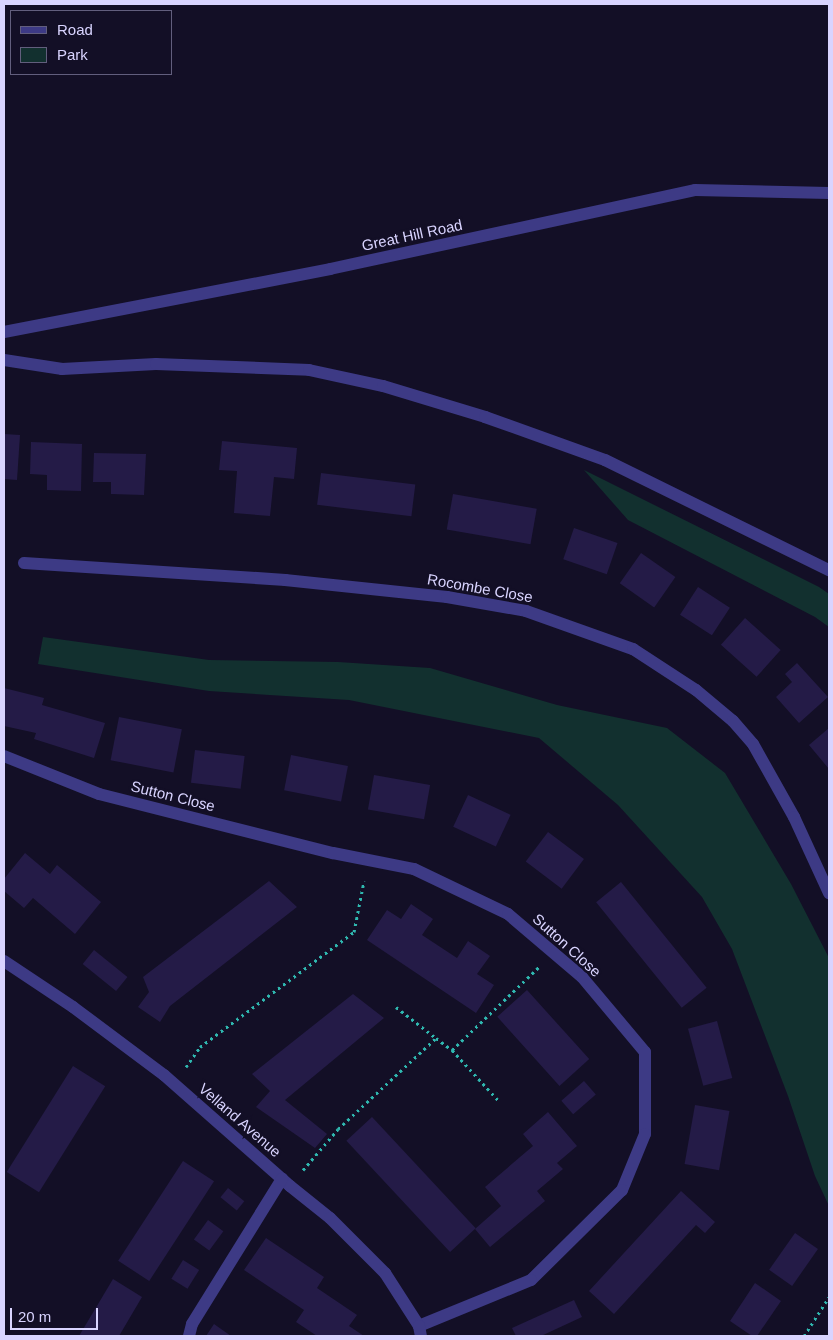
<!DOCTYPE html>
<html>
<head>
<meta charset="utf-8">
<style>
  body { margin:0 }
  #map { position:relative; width:833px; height:1340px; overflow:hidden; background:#130f26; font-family:Arial,sans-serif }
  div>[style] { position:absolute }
  .green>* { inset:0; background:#12302f }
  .building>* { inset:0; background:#241b47; transform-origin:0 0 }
  .path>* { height:3px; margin-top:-1.5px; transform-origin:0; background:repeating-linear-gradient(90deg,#2fb8b0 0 2.5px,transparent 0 6.5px) }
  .minor>* { height:12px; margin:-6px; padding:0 6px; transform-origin:6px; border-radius:6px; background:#3d3a85 }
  span { translate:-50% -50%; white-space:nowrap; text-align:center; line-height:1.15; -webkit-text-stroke:5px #130f26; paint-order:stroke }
  .street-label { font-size:15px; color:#d9d4ff }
  .frame { position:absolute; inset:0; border:5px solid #d9d4ff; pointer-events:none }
  .legend { position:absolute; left:10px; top:10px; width:162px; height:65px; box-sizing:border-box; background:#130f26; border:1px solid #625e7d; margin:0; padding:6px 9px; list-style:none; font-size:15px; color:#d9d4ff }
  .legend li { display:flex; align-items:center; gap:10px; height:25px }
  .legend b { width:25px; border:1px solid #625e7d }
  .scale { position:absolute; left:10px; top:1308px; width:88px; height:22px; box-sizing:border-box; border:2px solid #d9d4ff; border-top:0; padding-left:6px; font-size:15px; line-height:18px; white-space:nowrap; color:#d9d4ff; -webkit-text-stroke:4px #130f26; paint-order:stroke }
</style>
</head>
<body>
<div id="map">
  <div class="green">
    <i style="clip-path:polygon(584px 470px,819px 587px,829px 594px,829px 627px,815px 617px,628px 520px)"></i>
    <i style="clip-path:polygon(43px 637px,209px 660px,338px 662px,430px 668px,557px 705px,667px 728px,725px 773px,791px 884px,829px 958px,829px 1206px,815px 1176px,788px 1096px,732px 949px,702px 897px,618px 805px,539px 738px,349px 700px,209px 691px,38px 664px)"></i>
  </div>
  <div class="building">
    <i style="clip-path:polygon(4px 434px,20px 435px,17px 480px,4px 479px)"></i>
    <i style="clip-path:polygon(222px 441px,297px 448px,294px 479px,274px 477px,270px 516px,234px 513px,237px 471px,219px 470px)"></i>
    <i style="clip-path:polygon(31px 442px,82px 444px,81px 491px,47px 490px,47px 475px,30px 474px)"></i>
    <i style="clip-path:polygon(94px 453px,146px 454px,144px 495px,111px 494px,111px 482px,93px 482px)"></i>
    <i style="left:321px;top:473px;width:95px;height:32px;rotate:7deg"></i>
    <i style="left:453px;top:494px;width:85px;height:36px;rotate:10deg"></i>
    <i style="left:574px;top:528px;width:46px;height:33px;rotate:19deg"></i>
    <i style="left:641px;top:553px;width:42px;height:37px;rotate:35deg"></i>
    <i style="left:698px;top:587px;width:38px;height:33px;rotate:33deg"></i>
    <i style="left:745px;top:618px;width:48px;height:36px;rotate:42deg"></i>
    <i style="clip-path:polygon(797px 663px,828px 697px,799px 723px,776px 697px,792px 682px,785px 674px)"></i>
    <i style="clip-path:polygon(4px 688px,44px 698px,42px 705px,105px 723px,94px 758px,34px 739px,36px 733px,4px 726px)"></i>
    <i style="left:119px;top:717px;width:64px;height:44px;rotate:11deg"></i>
    <i style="clip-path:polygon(829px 728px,829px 769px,809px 745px)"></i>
    <i style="left:195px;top:750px;width:50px;height:33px;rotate:7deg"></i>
    <i style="left:291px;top:755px;width:58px;height:36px;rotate:11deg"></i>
    <i style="left:374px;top:775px;width:57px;height:35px;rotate:10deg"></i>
    <i style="left:468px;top:795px;width:47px;height:35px;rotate:25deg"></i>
    <i style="left:548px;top:832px;width:45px;height:37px;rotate:37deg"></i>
    <i style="clip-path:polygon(25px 853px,50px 874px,57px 865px,101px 902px,75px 934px,33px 898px,24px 908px,4px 891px,4px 879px)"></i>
    <i style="clip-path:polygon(269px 881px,297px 907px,170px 1006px,160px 1022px,138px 1007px,149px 992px,143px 977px)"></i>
    <i style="left:621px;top:882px;width:136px;height:32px;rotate:51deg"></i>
    <i style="clip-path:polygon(411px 904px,433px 919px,422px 935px,457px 958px,468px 941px,490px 956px,477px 974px,494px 985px,476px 1013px,367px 940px,387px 910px,401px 919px)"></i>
    <i style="left:94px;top:950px;width:43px;height:18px;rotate:39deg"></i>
    <i style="left:527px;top:990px;width:93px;height:40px;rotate:48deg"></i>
    <i style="clip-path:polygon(353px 994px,384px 1018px,285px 1100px,327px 1134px,315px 1148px,256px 1107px,270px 1091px,252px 1074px)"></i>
    <i style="left:717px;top:1021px;width:59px;height:30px;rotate:75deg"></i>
    <i style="left:73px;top:1066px;width:38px;height:125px;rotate:32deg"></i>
    <i style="left:584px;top:1081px;width:18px;height:30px;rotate:49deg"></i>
    <i style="left:695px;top:1105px;width:35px;height:60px;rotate:10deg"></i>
    <i style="clip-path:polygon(548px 1112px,577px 1146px,557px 1163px,563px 1169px,537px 1191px,545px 1201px,490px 1247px,475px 1229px,501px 1206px,485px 1187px,533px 1146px,523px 1134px)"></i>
    <i style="left:372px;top:1117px;width:152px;height:35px;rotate:47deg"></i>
    <i style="left:183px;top:1161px;width:37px;height:119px;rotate:33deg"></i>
    <i style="left:228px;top:1188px;width:21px;height:12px;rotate:39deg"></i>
    <i style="clip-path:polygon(681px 1191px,715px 1222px,705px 1233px,696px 1225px,614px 1314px,589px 1291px)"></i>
    <i style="left:208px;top:1220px;width:19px;height:24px;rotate:36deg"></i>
    <i style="left:795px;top:1233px;width:28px;height:45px;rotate:35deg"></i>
    <i style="clip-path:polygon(266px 1238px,324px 1277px,317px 1288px,357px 1315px,349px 1326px,364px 1336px,317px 1336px,296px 1322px,304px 1310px,244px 1270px)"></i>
    <i style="left:183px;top:1260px;width:19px;height:22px;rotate:32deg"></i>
    <i style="clip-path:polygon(113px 1279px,142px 1297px,119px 1336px,79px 1336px)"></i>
    <i style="clip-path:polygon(755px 1283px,781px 1301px,757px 1336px,752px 1336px,730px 1321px)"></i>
    <i style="clip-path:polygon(574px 1300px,582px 1317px,541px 1336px,516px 1336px,512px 1328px)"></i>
    <i style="clip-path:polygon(214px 1324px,231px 1336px,206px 1336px)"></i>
  </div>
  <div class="path">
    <i style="left:396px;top:1007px;width:51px;rotate:37.8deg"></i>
    <i style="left:452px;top:1050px;width:68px;rotate:47.4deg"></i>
    <i style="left:186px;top:1067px;width:24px;rotate:-55deg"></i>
    <i style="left:200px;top:1047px;width:192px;rotate:-36.8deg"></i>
    <i style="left:354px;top:932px;width:52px;rotate:-78.9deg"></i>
    <i style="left:303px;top:1170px;width:54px;rotate:-49.5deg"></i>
    <i style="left:338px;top:1129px;width:134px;rotate:-42.9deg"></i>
    <i style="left:436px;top:1038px;width:20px;rotate:37deg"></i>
    <i style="left:452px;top:1050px;width:120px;rotate:-43.7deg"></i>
    <i style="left:804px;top:1336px;width:46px;rotate:-57.3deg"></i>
  </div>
  <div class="minor">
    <i style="left:4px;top:332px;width:332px;rotate:-10.9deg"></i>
    <i style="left:330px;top:269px;width:373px;rotate:-12.2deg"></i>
    <i style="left:695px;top:190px;width:134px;rotate:1.3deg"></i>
    <i style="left:4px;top:360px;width:59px;rotate:8.8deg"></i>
    <i style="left:62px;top:369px;width:94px;rotate:-3deg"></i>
    <i style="left:156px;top:364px;width:153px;rotate:2.2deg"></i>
    <i style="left:309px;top:370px;width:76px;rotate:12.2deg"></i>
    <i style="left:383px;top:386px;width:107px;rotate:16.9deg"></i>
    <i style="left:485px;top:417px;width:127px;rotate:19.7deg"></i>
    <i style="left:605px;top:460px;width:250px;rotate:26.2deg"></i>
    <i style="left:24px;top:563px;width:262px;rotate:3.7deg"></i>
    <i style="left:285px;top:580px;width:163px;rotate:6deg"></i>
    <i style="left:447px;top:597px;width:80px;rotate:10deg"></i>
    <i style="left:526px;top:611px;width:114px;rotate:19.6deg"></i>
    <i style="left:633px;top:649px;width:75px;rotate:33.1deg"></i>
    <i style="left:696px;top:690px;width:48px;rotate:40deg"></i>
    <i style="left:733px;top:721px;width:30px;rotate:49deg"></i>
    <i style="left:753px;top:744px;width:84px;rotate:60.7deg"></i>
    <i style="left:794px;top:817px;width:84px;rotate:65.3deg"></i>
    <i style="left:4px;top:756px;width:102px;rotate:21.8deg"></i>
    <i style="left:99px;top:794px;width:241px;rotate:14.2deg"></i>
    <i style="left:333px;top:853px;width:83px;rotate:11.2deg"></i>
    <i style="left:414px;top:869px;width:104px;rotate:25.6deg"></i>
    <i style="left:508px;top:914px;width:97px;rotate:40.4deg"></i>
    <i style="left:582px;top:977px;width:98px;rotate:50deg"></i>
    <i style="left:645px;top:1052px;width:82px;rotate:90deg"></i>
    <i style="left:645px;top:1134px;width:61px;rotate:112.3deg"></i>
    <i style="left:622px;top:1190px;width:128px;rotate:135.3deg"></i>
    <i style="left:531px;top:1280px;width:121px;rotate:157.7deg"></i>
    <i style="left:4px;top:961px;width:83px;rotate:33.7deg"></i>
    <i style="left:73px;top:1007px;width:114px;rotate:36.8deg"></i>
    <i style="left:164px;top:1075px;width:168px;rotate:41.4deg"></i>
    <i style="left:290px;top:1186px;width:51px;rotate:38.7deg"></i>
    <i style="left:330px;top:1218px;width:78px;rotate:45deg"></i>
    <i style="left:385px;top:1273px;width:63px;rotate:57.3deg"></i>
    <i style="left:419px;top:1326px;width:10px;rotate:79deg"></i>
    <i style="left:189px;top:1336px;width:12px;rotate:-76deg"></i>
    <i style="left:192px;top:1324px;width:171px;rotate:-58.2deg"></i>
  </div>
  <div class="street-label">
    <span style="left:412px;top:235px;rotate:-12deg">Great Hill Road</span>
    <span style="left:480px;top:588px;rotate:10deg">Rocombe Close</span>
    <span style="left:173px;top:796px;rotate:14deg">Sutton Close</span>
    <span style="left:567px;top:945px;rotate:42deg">Sutton Close</span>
    <span style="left:240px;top:1120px;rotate:41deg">Velland Avenue</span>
  </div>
  <div class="frame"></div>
  <ul class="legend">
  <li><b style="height:6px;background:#3d3a85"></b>Road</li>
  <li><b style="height:14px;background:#12302f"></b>Park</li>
  </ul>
  <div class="scale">20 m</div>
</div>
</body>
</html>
